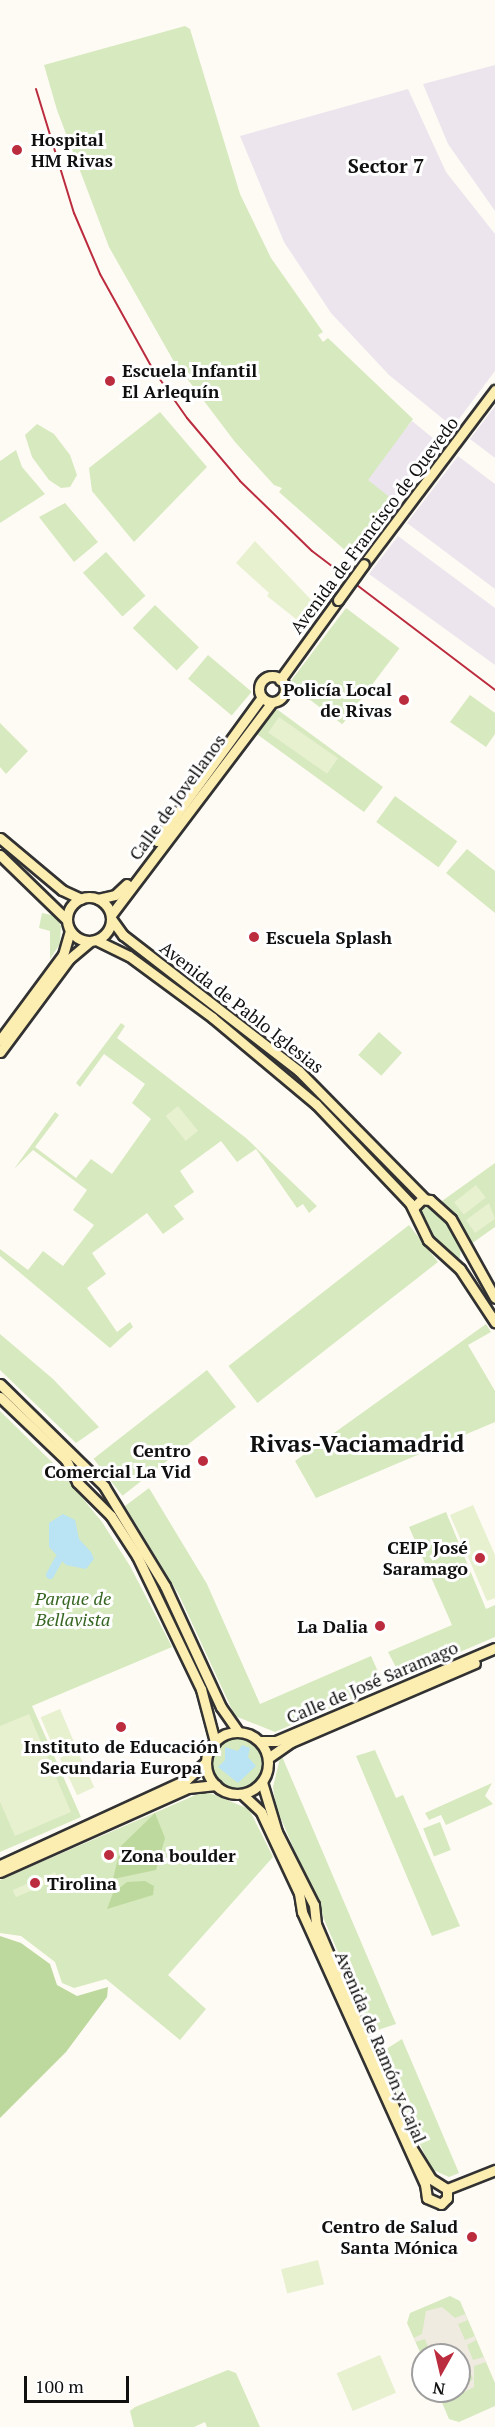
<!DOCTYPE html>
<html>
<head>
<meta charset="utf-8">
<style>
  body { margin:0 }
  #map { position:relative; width:495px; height:2427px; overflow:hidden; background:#fefbf4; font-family:"PT Serif",serif }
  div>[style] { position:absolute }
  .industrial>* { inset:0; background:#ece5ee; transform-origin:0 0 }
  .green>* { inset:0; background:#d7e9be; transform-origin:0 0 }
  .round { border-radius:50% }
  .forest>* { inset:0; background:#bdd99d }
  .pitch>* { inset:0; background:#e7f0cf; transform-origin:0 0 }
  .plaza>* { inset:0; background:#f0ebe1 }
  .water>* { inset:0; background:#bae3f4 }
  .canal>* { height:8px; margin:-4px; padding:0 4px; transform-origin:4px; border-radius:4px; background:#bae3f4 }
  .roads { filter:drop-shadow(2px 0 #323232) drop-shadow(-2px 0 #323232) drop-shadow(0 2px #323232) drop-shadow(0 -2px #323232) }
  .secondary>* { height:9px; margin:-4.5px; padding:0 4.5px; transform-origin:4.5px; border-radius:4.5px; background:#fcedb1 }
  .secondary>.ring { margin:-4.5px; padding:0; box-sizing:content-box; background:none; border:9px solid #fcedb1; border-radius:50% }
  .rail>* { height:2px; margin:-1px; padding:0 1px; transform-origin:1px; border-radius:1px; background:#bc2c3f }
  .bridges { filter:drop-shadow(2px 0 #323232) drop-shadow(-2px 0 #323232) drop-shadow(0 2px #323232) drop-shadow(0 -2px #323232) }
  .secondary-bridge>* { height:9px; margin:-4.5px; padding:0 4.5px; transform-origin:4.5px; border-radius:4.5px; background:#fcedb1 }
  .dots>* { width:16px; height:16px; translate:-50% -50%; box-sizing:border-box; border:3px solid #fff; border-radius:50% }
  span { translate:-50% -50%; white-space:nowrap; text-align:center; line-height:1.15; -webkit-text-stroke:6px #fff; paint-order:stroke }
  .poi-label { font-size:18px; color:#101010; font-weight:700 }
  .left { translate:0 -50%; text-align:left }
  .right { translate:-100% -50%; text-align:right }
  .street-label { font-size:18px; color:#101010 }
  .park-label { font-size:18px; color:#366622; font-style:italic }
  .neighbourhood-label { font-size:20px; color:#101010; font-weight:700 }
  .district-label { font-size:24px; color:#101010; font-weight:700 }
  .north { position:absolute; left:411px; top:2343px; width:60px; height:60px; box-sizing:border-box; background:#fff; border:2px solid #9f9f9f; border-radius:50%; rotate:188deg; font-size:16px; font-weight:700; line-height:24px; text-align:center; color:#101010 }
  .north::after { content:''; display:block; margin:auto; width:21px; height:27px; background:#bc2c3f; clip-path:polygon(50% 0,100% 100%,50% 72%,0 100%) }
  .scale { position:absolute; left:24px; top:2376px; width:105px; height:27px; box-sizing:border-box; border:3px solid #101010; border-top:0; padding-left:8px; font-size:18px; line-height:21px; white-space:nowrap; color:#101010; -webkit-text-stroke:4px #fff; paint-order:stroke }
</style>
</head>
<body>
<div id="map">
  <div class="industrial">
    <i style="clip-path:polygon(495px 65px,495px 211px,448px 144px,423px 84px)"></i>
    <i style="clip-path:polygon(408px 89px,446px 172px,495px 234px,495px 371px,453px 427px,389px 375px,331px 313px,284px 242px,240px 136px)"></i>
    <i style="clip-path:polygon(495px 406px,495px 458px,470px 439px)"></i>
    <i style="left:412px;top:421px;width:36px;height:74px;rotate:39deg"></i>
    <i style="clip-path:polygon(458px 456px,495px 484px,495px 589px,407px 523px)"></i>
    <i style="clip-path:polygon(398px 536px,495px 608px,495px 665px,369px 574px)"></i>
  </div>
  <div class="green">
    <i style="clip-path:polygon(185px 26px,190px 29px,240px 194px,271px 258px,323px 332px,318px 335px,323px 342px,328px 338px,413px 419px,368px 480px,397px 503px,376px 524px,379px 527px,355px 559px,279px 492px,282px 488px,274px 485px,235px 442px,173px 360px,109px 247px,57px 110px,44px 65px)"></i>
    <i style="clip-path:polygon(160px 412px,207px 467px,134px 542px,92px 491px,89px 468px)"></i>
    <i style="clip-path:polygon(37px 424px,54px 434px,70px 455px,77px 475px,70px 487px,61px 488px,49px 480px,32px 457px,25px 435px)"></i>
    <i style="clip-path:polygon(16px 450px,22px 467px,45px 494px,0 523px,0 461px)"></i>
    <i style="clip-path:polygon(65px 503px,98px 542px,74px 562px,39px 517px)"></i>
    <i style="left:106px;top:552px;width:59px;height:31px;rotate:48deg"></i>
    <i style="left:155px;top:605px;width:61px;height:32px;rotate:44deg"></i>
    <i style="left:346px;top:608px;width:67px;height:95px;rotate:37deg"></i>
    <i style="left:208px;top:655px;width:57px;height:31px;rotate:40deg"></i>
    <i style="clip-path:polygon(470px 695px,495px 713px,495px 734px,486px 747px,450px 722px)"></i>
    <i style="clip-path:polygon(271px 710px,278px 710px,383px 787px,364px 812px,254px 732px)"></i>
    <i style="clip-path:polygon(0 723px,28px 751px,6px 774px,0 767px)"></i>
    <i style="left:395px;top:796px;width:77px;height:32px;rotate:36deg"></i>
    <i style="clip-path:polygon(467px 849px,495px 871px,495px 913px,446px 873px)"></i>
    <i style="clip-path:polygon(42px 913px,56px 916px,61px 926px,60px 944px,50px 959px,50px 931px,39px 928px)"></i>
    <i style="clip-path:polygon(121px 1023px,125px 1026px,117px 1038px,246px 1138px,317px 1206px,309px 1213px,303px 1204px,297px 1208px,256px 1149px,237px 1162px,221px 1141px,180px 1171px,194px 1192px,174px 1206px,184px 1219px,163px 1234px,147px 1213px,92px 1253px,106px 1274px,87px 1288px,117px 1332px,130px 1322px,133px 1327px,110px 1348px,0 1256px,0 1249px,28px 1270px,43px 1251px,63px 1266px,94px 1225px,73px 1210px,87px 1190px,33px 1150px,14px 1169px,55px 1112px,59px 1115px,35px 1147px,76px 1178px,91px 1159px,112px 1174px,151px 1119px,132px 1103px,145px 1084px,104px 1054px,80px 1087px,76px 1083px)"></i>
    <i style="left:379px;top:1032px;width:31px;height:31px;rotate:42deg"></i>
    <i style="clip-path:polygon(495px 1163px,495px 1227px,471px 1244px,442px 1201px)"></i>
    <i style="clip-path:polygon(425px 1202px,445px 1216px,461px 1245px,460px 1258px,453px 1258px,433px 1240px,418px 1212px,418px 1204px)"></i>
    <i style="left:409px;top:1225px;width:47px;height:229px;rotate:52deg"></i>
    <i style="clip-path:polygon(486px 1324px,491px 1332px,468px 1345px,495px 1391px,495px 1422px,316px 1498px,295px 1461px)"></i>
    <i style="clip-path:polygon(0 1334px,53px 1379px,99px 1427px,76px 1443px,0 1370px)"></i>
    <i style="left:207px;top:1370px;width:47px;height:144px;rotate:52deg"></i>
    <i style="clip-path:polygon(0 1411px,57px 1467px,102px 1522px,130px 1566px,172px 1647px,32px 1706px,81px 1817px,0 1852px)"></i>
    <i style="clip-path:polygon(149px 1488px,207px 1584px,260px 1704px,371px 1656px,384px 1685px,275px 1732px,235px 1716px,179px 1595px,125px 1506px)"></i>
    <i style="clip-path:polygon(446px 1512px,486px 1609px,495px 1605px,495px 1637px,401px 1677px,388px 1652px,452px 1625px,409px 1527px)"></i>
    <i class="round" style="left:211px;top:1736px;width:52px;height:52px"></i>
    <i style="clip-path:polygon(375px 1750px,396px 1798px,403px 1795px,460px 1926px,432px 1936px,356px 1756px)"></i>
    <i style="clip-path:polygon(281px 1754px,396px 2024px,378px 2030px,370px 2027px,276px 1807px,273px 1787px)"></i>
    <i style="clip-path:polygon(492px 1783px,485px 1796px,493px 1804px,446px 1825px,441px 1815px,429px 1820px,425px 1813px)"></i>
    <i style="clip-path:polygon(205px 1791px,249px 1809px,273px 1857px,168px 1975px,206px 2009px,180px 2040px,106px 1979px,74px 1988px,62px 1983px,55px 1962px,21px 1936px,0 1933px,0 1880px)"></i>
    <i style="left:440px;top:1822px;width:30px;height:18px;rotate:69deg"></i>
    <i style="clip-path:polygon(402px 2039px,459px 2173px,449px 2177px,431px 2169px,380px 2053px)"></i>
    <i style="clip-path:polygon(450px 2296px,460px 2301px,495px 2383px,495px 2406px,459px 2422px,449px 2419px,437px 2391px,459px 2391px,459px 2355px,423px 2355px,423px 2359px,407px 2323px,410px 2313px)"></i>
    <i style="clip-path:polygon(228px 2370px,236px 2373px,260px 2427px,207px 2427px,205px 2422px,194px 2427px,134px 2427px,130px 2411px,135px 2407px)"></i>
  </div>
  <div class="forest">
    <i style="clip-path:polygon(155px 1813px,165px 1838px,156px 1870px,113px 1879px,121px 1846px)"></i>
    <i style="clip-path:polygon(145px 1881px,154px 1886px,153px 1895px,107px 1909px,113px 1893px,127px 1882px)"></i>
    <i style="clip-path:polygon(0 1936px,21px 1943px,50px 1964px,57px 1985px,77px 1996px,108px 1987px,107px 1997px,66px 2052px,0 2118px)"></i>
  </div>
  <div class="pitch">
    <i style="clip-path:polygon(255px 541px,317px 606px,301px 623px,267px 596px,269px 593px,236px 563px)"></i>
    <i style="left:279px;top:717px;width:72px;height:19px;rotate:35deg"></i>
    <i style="left:178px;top:1106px;width:32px;height:16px;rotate:51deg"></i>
    <i style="left:476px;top:1185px;width:16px;height:28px;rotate:52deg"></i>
    <i style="clip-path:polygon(489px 1203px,495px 1219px,475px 1233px,466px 1220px)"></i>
    <i style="clip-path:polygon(473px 1505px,495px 1555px,495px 1598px,487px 1601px,450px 1515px)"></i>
    <i style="left:60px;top:1709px;width:41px;height:21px;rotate:67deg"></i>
    <i style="clip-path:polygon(29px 1714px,71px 1812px,15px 1836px,0 1802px,0 1726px)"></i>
    <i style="left:77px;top:1750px;width:41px;height:19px;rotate:65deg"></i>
    <i style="left:55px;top:1872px;width:8px;height:46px;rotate:67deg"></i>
    <i style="left:318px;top:2260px;width:25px;height:38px;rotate:76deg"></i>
    <i style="left:380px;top:2355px;width:41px;height:47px;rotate:67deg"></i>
  </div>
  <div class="plaza">
    <i style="clip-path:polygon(442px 2307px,455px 2318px,465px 2314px,468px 2320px,458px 2324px,465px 2340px,475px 2336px,476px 2340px,467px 2345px,473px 2360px,484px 2357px,486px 2362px,474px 2366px,474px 2387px,458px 2395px,450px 2391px,459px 2391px,473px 2379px,469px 2369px,459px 2373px,459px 2355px,431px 2355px,425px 2339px,415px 2342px,414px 2338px,422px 2334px,426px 2311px)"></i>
  </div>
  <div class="water">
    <i style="clip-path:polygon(63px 1514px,75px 1520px,79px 1539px,91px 1552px,94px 1559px,86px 1569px,66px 1565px,49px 1547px,49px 1523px)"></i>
    <i style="clip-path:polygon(242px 1745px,250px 1748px,248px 1757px,256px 1766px,238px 1783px,218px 1767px,225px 1760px,225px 1747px,238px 1751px)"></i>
  </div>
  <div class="canal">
    <i style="left:50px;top:1575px;width:18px;rotate:-61deg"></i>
  </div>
  <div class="roads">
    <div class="secondary">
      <i style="left:364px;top:564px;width:218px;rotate:-53deg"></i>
      <i class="ring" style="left:259px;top:676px;width:17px;height:17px"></i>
      <i style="left:280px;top:680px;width:99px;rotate:-54.1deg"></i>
      <i style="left:0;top:838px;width:81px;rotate:40deg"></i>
      <i style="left:62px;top:890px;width:21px;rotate:25deg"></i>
      <i style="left:157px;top:841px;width:178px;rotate:-53.9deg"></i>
      <i style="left:0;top:855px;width:93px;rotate:44.1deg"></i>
      <i class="ring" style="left:67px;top:897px;width:35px;height:35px"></i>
      <i style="left:98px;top:899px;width:17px;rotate:-13deg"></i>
      <i style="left:115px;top:895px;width:16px;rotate:-43deg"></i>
      <i style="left:111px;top:915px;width:267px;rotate:-52.9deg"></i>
      <i style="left:112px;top:920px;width:19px;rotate:54deg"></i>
      <i style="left:123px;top:935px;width:222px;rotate:37.7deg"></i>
      <i style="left:299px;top:1071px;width:180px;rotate:45.5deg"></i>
      <i style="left:98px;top:941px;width:34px;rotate:26deg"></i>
      <i style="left:129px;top:956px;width:104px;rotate:36.4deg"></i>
      <i style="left:213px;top:1018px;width:134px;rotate:39.9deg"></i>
      <i style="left:316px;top:1104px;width:137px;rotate:46.5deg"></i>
      <i style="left:410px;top:1203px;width:41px;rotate:64.1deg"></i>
      <i style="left:428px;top:1240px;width:43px;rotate:42.2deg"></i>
      <i style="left:460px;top:1269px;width:64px;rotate:56.6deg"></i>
      <i style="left:0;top:1040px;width:106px;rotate:-53.5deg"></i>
      <i style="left:63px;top:955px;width:25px;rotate:-74deg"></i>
      <i style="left:0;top:1052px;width:116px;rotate:-53.4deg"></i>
      <i style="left:69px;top:959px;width:26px;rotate:-40deg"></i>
      <i style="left:413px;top:1208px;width:13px;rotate:-45deg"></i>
      <i style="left:422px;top:1199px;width:8px;rotate:7deg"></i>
      <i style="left:430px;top:1200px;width:28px;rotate:42deg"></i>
      <i style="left:451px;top:1219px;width:90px;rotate:60.9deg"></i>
      <i style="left:0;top:1384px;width:146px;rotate:44.4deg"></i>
      <i style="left:104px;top:1486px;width:117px;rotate:58.6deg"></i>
      <i style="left:165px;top:1586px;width:133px;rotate:65.2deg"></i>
      <i style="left:221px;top:1707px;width:29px;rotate:55deg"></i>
      <i style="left:0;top:1397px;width:91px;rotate:43.7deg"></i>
      <i style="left:66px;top:1460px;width:25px;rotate:63deg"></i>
      <i style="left:77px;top:1482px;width:48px;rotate:45deg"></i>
      <i style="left:111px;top:1516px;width:48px;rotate:57deg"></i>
      <i style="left:137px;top:1556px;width:148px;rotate:64.3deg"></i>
      <i style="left:201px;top:1689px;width:55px;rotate:75.2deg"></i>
      <i class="ring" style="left:206px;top:1732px;width:53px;height:53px"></i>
      <i style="left:260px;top:1741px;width:16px"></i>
      <i style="left:276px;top:1741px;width:238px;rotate:-23deg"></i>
      <i style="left:268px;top:1758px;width:28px;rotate:-35deg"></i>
      <i style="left:291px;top:1742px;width:200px;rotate:-23.2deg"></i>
      <i style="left:242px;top:1794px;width:26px;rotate:43deg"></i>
      <i style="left:261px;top:1812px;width:89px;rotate:64.9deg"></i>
      <i style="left:299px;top:1893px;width:19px;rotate:81deg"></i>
      <i style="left:302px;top:1912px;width:299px;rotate:65.7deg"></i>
      <i style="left:425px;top:2184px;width:14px;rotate:82deg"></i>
      <i style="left:427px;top:2198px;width:15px;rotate:23deg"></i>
      <i style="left:441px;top:2204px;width:8px;rotate:-45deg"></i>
      <i style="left:447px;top:2198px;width:9px;rotate:-90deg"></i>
      <i style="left:447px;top:2189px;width:19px;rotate:-148deg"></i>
      <i style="left:431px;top:2179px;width:36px;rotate:-122deg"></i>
      <i style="left:412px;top:2149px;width:245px;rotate:-113.1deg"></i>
      <i style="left:316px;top:1924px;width:19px;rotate:-96deg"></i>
      <i style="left:314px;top:1905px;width:82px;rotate:-116.9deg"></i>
      <i style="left:277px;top:1832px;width:52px;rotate:-106.7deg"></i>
      <i style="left:0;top:1865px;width:205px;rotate:-24.6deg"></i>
      <i style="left:186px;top:1780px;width:27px;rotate:-42deg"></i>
      <i style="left:0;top:1872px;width:206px;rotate:-24.1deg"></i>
      <i style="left:188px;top:1788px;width:28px;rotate:-6deg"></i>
      <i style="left:447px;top:2189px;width:52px;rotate:-21.6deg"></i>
    </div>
  </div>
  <div class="rail">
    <i style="left:36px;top:89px;width:130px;rotate:73deg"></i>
    <i style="left:74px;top:213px;width:66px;rotate:66.9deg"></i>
    <i style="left:100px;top:274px;width:107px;rotate:61deg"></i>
    <i style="left:152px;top:368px;width:61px;rotate:55deg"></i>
    <i style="left:187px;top:418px;width:82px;rotate:49.9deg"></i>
    <i style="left:240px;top:481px;width:100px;rotate:44.2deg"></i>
    <i style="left:312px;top:551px;width:230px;rotate:37.2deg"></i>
  </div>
  <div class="bridges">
    <div class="secondary-bridge">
      <i style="left:338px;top:600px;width:44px;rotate:-54.2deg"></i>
    </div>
  </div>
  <div class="dots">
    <i style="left:17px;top:150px;background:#bc2c3f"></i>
    <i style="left:110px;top:381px;background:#bc2c3f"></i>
    <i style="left:404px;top:700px;background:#bc2c3f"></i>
    <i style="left:254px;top:937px;background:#bc2c3f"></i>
    <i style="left:203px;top:1461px;background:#bc2c3f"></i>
    <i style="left:480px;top:1558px;background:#bc2c3f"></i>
    <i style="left:380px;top:1626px;background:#bc2c3f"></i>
    <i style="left:121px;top:1727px;background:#bc2c3f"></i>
    <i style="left:109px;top:1855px;background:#bc2c3f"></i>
    <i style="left:35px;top:1883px;background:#bc2c3f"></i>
    <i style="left:472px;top:2237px;background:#bc2c3f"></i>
  </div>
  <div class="poi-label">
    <span class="left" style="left:31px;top:150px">Hospital<br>HM Rivas</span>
    <span class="left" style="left:122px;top:381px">Escuela Infantil<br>El Arlequín</span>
    <span class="right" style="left:392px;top:700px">Policía Local<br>de Rivas</span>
    <span class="left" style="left:266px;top:937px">Escuela Splash</span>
    <span class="right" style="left:191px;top:1461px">Centro<br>Comercial La Vid</span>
    <span class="right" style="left:468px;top:1558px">CEIP José<br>Saramago</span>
    <span class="right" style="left:368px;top:1626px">La Dalia</span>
    <span style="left:121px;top:1757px">Instituto de Educación<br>Secundaria Europa</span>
    <span class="left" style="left:121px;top:1855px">Zona boulder</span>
    <span class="left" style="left:47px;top:1883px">Tirolina</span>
    <span class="right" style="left:458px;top:2237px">Centro de Salud<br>Santa Mónica</span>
  </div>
  <div class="street-label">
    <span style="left:374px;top:525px;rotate:-53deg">Avenida de Francisco de Quevedo</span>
    <span style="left:177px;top:797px;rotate:-54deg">Calle de Jovellanos</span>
    <span style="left:242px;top:1007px;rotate:38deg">Avenida de Pablo Iglesias</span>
    <span style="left:372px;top:1682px;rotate:-23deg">Calle de José Saramago</span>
    <span style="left:381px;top:2047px;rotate:67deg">Avenida de Ramón y Cajal</span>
  </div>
  <div class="park-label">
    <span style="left:73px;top:1609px">Parque de<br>Bellavista</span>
  </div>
  <div class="neighbourhood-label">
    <span style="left:386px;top:165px">Sector 7</span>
  </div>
  <div class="district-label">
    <span style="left:357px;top:1444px">Rivas-Vaciamadrid</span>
  </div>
  <div class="north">N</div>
  <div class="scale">100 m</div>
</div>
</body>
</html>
